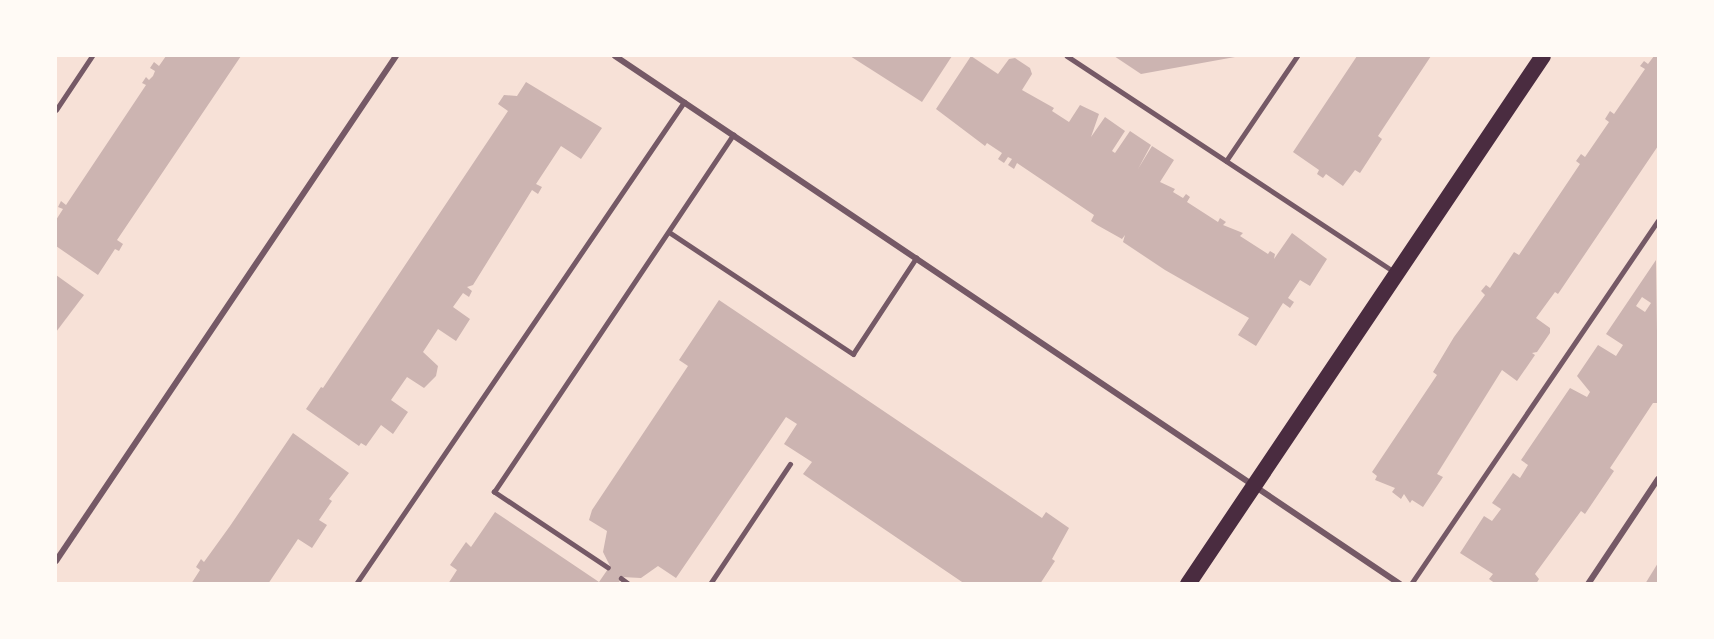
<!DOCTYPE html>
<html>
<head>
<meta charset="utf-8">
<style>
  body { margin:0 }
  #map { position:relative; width:1714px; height:639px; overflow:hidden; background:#f7e1d7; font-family:Signika,sans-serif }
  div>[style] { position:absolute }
  .building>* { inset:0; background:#ccb4b1 }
  .service>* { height:4.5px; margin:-2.25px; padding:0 2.25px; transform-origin:2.25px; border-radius:2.25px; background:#755966 }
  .minor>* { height:6px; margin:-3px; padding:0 3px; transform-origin:3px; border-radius:3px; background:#755966 }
  .trunk>* { height:16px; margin:-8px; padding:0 8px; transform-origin:8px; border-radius:8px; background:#4a2c40 }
  span { translate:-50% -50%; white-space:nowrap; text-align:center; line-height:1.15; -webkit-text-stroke:5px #fffaf5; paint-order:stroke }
  .frame { position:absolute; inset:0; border:57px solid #fffaf5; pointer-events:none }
</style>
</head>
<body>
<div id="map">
  <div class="building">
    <i style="clip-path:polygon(166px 56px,241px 56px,117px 240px,123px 244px,119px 251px,115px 249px,98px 275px,56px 246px,56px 220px,63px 209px,58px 207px,61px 201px,66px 205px,146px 85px,142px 83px,146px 77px,149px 80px,153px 76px,155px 71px,150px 68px,154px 62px,159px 66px)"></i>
    <i style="clip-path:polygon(850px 56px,952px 56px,922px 102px)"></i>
    <i style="clip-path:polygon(971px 56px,998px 74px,1009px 59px,1015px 58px,1030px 68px,1032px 74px,1022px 90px,1054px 108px,1052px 111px,1069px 122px,1080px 105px,1099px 114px,1091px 137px,1105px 117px,1125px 131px,1112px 151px,1115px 153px,1130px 131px,1151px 145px,1138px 169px,1152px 146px,1174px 160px,1160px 182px,1175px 189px,1173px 192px,1183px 198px,1186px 194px,1190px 197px,1187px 202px,1218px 222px,1220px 218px,1226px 222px,1223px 225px,1243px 233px,1240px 236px,1268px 254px,1270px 251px,1275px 254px,1274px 259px,1292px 233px,1327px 259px,1310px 286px,1300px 280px,1288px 298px,1294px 302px,1290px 308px,1283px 303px,1256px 346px,1238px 335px,1249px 318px,1165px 270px,1123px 242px,1125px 235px,1122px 239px,1097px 225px,1091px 221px,1094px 215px,1017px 163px,1014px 169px,1008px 165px,1012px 159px,1008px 157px,1004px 163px,998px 159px,1002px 153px,987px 143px,985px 146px,936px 109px)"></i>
    <i style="clip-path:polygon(1114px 56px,1235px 56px,1235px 57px,1141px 74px)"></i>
    <i style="clip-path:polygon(1357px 56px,1431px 56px,1378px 136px,1382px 139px,1360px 173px,1355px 170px,1343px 186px,1326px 174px,1323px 178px,1317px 174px,1319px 170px,1293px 152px)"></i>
    <i style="clip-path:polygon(1654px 56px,1658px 56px,1658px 146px,1558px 294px,1555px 292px,1536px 318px,1550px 328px,1550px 333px,1537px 352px,1532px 353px,1535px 355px,1517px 381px,1502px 370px,1437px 474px,1443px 477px,1423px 507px,1412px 500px,1410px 503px,1404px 494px,1401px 499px,1392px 492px,1395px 488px,1375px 480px,1377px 476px,1372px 472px,1437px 375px,1433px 372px,1454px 337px,1485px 295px,1481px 291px,1486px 285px,1490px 288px,1514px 252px,1519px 255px,1580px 164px,1576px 161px,1581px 154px,1585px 157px,1609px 122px,1605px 119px,1610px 111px,1614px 114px,1645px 69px,1640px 66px,1644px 61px,1648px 64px)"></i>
    <i style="clip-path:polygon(526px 82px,602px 128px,581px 159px,561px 146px,536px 184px,542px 187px,538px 194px,532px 190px,473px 285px,467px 287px,472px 291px,469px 297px,463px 293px,453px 307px,470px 319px,456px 341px,438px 329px,423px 352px,438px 366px,436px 376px,424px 388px,407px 377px,391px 400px,408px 412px,393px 434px,381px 425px,366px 446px,361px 443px,359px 446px,306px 409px,321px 387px,323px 388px,508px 111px,498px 104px,504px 95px,517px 96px)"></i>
    <i style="clip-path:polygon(evenodd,1656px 260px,1658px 403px,1653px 403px,1624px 447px,1610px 468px,1614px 471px,1585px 514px,1581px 511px,1535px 574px,1539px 579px,1536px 584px,1496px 584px,1489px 579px,1493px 574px,1460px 553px,1484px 516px,1492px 521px,1501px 509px,1492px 503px,1513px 473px,1520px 478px,1528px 465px,1521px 460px,1570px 388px,1587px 397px,1590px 392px,1577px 376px,1598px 345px,1616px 356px,1623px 345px,1606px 334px,1656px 260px,1642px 297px,1651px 303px,1645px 312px,1636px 306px,1642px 297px)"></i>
    <i style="clip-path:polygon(56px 275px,84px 295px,56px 332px)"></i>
    <i style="clip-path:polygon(719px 300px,1042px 518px,1046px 512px,1069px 528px,1052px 559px,1055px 561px,1040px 584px,965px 584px,803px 474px,812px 462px,784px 444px,797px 424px,786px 417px,676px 578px,658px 566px,641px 578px,622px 577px,618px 584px,448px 584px,457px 570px,450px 565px,466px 542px,471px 547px,495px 512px,599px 582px,610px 566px,603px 552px,607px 531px,589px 520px,592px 510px,688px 366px,679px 360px)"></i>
    <i style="clip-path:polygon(293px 433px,349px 473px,329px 499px,332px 501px,319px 520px,327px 525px,312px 548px,298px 539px,268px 584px,191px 584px,200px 570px,196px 567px,201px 559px,204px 562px,230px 526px)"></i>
    <i style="clip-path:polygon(1658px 563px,1658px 584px,1645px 584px)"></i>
  </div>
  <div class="service">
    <i style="left:1067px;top:56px;width:392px;rotate:33.4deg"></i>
    <i style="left:56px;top:110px;width:65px;rotate:-56.3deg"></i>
    <i style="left:1226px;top:161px;width:127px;rotate:-55.9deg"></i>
    <i style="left:669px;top:232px;width:221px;rotate:33.5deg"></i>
    <i style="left:853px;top:354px;width:115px;rotate:-56.7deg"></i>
    <i style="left:608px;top:568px;width:137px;rotate:-146.3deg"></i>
    <i style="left:494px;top:492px;width:430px;rotate:-56.2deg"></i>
    <i style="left:621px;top:578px;width:10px;rotate:37deg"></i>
    <i style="left:356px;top:584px;width:583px;rotate:-55.76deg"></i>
    <i style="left:710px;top:584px;width:144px;rotate:-56.3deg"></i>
    <i style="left:1411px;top:584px;width:439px;rotate:-55.8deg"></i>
  </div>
  <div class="minor">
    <i style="left:615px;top:56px;width:946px;rotate:33.93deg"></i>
    <i style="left:56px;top:561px;width:609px;rotate:-56.05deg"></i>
    <i style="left:1588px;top:584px;width:126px;rotate:-56.3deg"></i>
  </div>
  <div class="trunk">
    <i style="left:1188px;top:584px;width:636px;rotate:-56.09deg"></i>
  </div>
  <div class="frame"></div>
</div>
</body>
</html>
